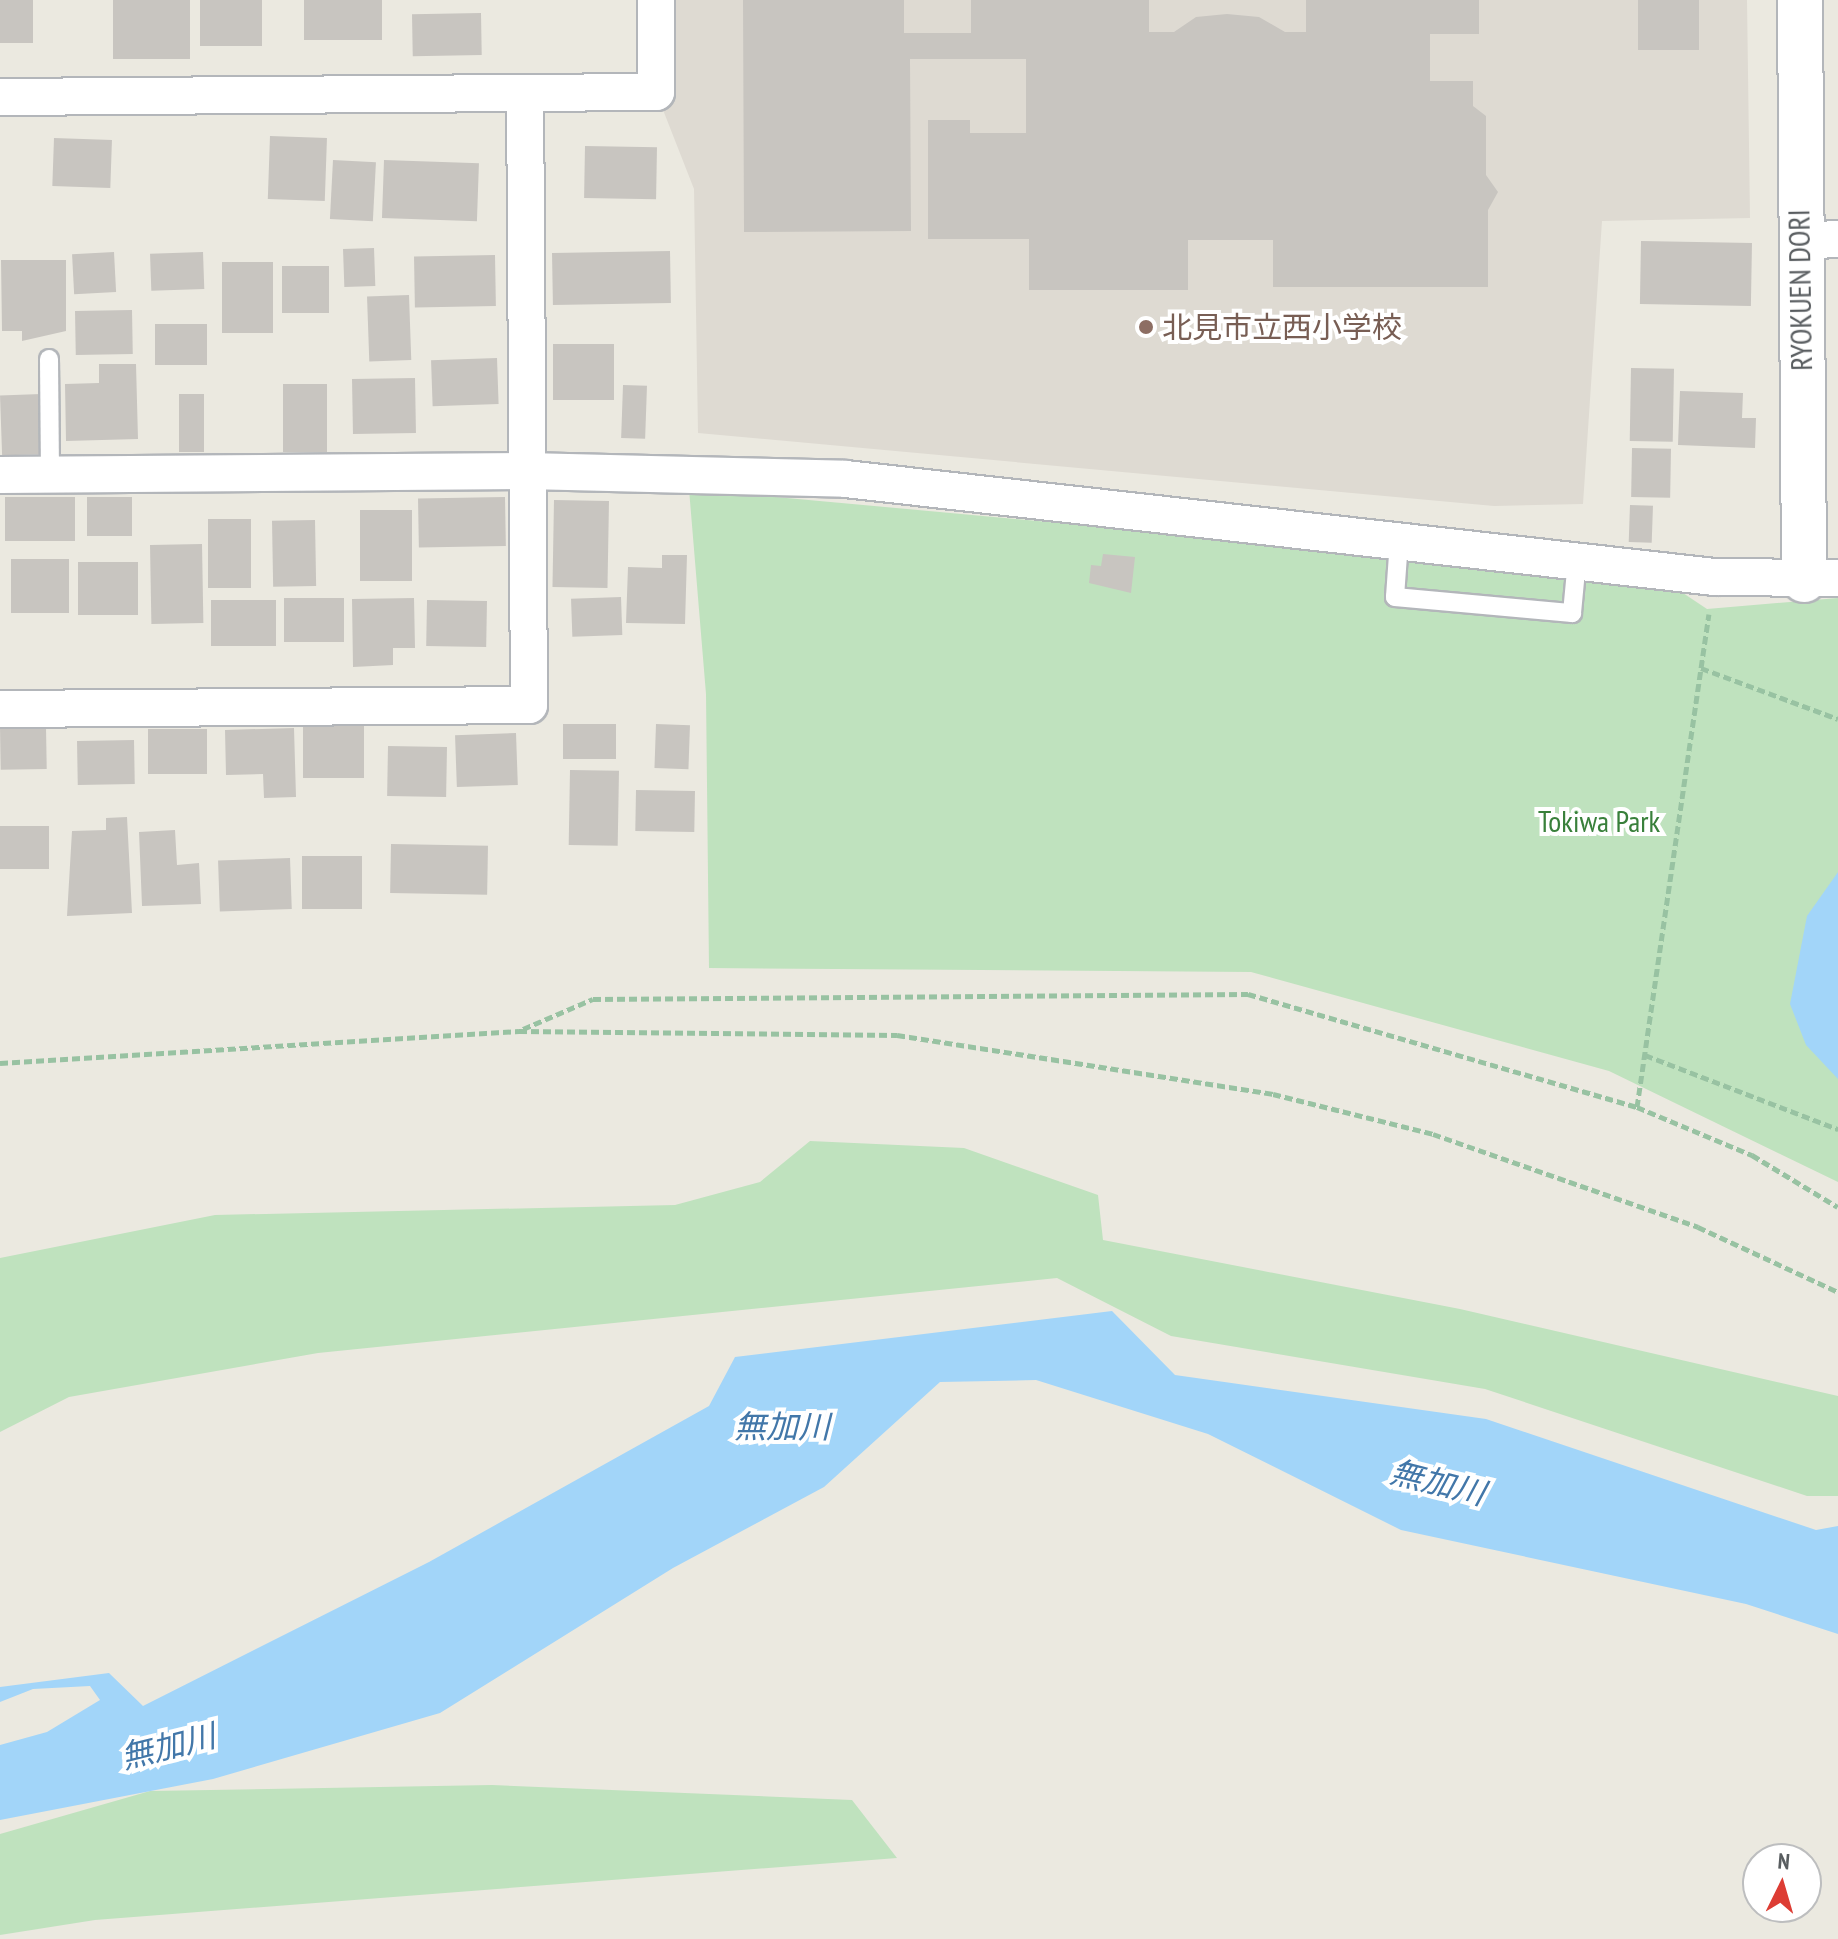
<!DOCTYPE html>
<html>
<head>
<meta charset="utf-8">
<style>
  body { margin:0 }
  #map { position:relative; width:1838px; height:1939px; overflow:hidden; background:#ebe9e0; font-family:"PT Sans Narrow","Noto Sans JP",sans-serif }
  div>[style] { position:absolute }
  .education>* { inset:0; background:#dedad2 }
  .green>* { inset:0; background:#bfe2be }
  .water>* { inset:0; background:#a2d5f9 }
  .building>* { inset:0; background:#c8c5c0; transform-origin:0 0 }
  .path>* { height:5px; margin-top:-2.5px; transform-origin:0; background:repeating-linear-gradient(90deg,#98c2a2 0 8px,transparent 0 12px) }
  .roads { filter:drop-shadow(2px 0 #b3b6ba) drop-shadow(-2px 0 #b3b6ba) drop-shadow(0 2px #b3b6ba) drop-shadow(0 -2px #b3b6ba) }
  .service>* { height:18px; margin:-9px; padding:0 9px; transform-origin:9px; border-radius:9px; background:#fff }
  .minor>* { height:36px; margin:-18px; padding:0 18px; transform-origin:18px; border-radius:18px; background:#fff }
  .tertiary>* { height:44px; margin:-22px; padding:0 22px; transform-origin:22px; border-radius:22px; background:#fff }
  .dots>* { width:22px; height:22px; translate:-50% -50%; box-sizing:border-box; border:4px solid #fff; border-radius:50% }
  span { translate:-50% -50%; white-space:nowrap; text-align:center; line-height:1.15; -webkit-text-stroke:8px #fff; paint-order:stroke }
  .street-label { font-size:30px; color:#595d60 }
  .education-label { font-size:30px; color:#785e54 }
  .left { translate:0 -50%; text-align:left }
  .park-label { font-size:30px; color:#39803b }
  .water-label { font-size:32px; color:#4277a9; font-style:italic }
  .north { position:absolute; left:1742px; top:1843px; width:80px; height:80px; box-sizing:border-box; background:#fff; border:2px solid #bdbebf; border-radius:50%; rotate:5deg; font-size:22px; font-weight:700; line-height:32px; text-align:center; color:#595d60 }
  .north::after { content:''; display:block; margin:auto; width:28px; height:36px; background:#dd3d34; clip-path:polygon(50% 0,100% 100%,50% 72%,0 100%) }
</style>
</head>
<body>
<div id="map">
  <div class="education">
    <i style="clip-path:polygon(656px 0,1747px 0,1750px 218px,1602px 221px,1583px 504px,1494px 506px,698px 433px,694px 189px,656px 92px)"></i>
  </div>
  <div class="green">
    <i style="clip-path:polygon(689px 489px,1365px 551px,1680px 591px,1707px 609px,1838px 598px,1838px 1182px,1609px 1071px,1251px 972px,709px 968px,706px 694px)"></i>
    <i style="clip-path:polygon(810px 1141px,964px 1148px,1098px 1195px,1103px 1240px,1460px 1309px,1838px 1396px,1838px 1496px,1807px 1496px,1485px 1389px,1171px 1336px,1057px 1278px,318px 1353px,69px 1397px,0 1432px,0 1258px,215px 1215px,675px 1205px,760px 1182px)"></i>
    <i style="clip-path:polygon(492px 1785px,852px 1800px,897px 1858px,95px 1920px,0 1935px,0 1834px,150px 1791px)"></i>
  </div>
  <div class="water">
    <i style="clip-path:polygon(1838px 872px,1838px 1079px,1806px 1045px,1790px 1004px,1807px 916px)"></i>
    <i style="clip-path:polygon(1112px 1311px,1175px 1375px,1486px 1419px,1816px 1530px,1838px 1526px,1838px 1634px,1746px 1604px,1401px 1530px,1208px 1434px,1036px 1380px,940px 1382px,824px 1487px,673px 1568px,440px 1713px,213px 1779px,0 1820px,0 1745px,47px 1732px,100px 1700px,90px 1686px,33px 1689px,0 1702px,0 1687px,109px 1673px,143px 1706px,429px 1562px,709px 1406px,735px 1357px)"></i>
  </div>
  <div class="building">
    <i style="left:0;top:0;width:33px;height:43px"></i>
    <i style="left:113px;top:0;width:77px;height:59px"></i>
    <i style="left:200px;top:0;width:62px;height:46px"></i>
    <i style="left:304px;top:0;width:78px;height:40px"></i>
    <i style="clip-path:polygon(743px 0,904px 0,904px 33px,971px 33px,971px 0,1149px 0,1149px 32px,1174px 32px,1196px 17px,1227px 14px,1259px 17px,1285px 32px,1306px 32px,1306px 0,1479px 0,1479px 34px,1430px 34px,1430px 81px,1473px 81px,1473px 106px,1486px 116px,1486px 175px,1498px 192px,1488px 210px,1488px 287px,1273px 287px,1273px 240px,1188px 240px,1188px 290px,1029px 290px,1029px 239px,928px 239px,928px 120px,970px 120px,970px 133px,1026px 133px,1026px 59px,910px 59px,911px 231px,744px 232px)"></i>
    <i style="left:1638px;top:0;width:61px;height:50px"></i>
    <i style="left:481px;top:13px;width:42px;height:69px;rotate:89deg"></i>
    <i style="left:270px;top:136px;width:57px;height:63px;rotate:2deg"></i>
    <i style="left:54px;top:138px;width:58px;height:48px;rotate:2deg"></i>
    <i style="left:585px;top:146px;width:72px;height:52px;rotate:1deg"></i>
    <i style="left:333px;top:160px;width:43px;height:59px;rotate:3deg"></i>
    <i style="left:384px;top:160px;width:95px;height:58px;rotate:2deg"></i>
    <i style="left:1641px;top:241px;width:111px;height:63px;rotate:1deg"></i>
    <i style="left:374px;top:248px;width:38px;height:31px;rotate:88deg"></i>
    <i style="left:670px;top:251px;width:52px;height:118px;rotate:89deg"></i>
    <i style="left:114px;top:252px;width:40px;height:42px;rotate:87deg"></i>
    <i style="left:203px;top:252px;width:37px;height:53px;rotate:88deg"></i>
    <i style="left:495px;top:255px;width:51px;height:81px;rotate:89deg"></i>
    <i style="clip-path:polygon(1px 260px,66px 260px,66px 331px,22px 341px,22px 331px,2px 331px)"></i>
    <i style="left:273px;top:262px;width:71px;height:51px;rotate:90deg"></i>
    <i style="left:282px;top:266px;width:47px;height:47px"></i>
    <i style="left:409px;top:295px;width:65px;height:42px;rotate:88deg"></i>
    <i style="left:132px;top:310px;width:44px;height:57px;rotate:89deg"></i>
    <i style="left:155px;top:324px;width:52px;height:41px"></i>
    <i style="left:614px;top:344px;width:56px;height:61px;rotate:90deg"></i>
    <i style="left:497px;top:358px;width:46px;height:66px;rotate:88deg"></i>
    <i style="clip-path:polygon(99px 364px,136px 364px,138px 439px,66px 441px,65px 384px,99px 383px)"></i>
    <i style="left:1631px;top:368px;width:43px;height:73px;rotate:1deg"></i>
    <i style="left:415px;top:378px;width:55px;height:63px;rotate:89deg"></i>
    <i style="left:327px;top:384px;width:68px;height:44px;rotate:90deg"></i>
    <i style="left:623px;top:385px;width:24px;height:53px;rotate:2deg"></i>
    <i style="clip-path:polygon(1680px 391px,1743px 393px,1742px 418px,1756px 418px,1755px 448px,1678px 445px)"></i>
    <i style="left:41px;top:394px;width:60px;height:41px;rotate:88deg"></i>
    <i style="left:179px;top:394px;width:25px;height:58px"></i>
    <i style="left:1632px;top:448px;width:39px;height:49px;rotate:1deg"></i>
    <i style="left:5px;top:497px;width:70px;height:44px"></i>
    <i style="left:87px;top:497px;width:45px;height:39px"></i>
    <i style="left:505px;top:497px;width:49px;height:87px;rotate:89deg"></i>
    <i style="left:554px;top:500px;width:55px;height:87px;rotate:1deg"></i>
    <i style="left:1630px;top:505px;width:23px;height:37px;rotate:2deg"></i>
    <i style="left:360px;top:510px;width:52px;height:71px"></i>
    <i style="left:208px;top:519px;width:43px;height:69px"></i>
    <i style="left:315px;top:520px;width:66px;height:43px;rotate:89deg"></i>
    <i style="left:202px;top:544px;width:79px;height:52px;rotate:89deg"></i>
    <i style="clip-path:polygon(1103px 554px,1135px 557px,1131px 593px,1089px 583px,1091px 565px,1101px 566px)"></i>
    <i style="clip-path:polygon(662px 555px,687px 555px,685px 624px,626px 623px,628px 567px,662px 568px)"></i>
    <i style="left:11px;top:559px;width:58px;height:54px"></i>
    <i style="left:138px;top:562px;width:53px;height:60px;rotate:90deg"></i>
    <i style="left:621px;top:597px;width:38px;height:50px;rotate:88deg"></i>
    <i style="left:284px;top:598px;width:60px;height:44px"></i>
    <i style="clip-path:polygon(414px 598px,415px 648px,393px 648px,393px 665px,353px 667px,352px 599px)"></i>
    <i style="left:211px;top:600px;width:65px;height:46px"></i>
    <i style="left:427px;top:600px;width:60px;height:46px;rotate:1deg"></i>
    <i style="left:563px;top:724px;width:53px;height:35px"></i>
    <i style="left:656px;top:724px;width:34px;height:44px;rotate:2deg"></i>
    <i style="left:364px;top:726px;width:52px;height:61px;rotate:90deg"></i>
    <i style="left:46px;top:727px;width:42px;height:46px;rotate:89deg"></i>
    <i style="clip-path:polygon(294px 728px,296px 797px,264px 798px,263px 774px,226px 775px,225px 730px)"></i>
    <i style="left:148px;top:729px;width:59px;height:45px"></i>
    <i style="left:516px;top:733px;width:52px;height:61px;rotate:88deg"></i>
    <i style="left:134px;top:740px;width:44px;height:57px;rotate:89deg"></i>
    <i style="left:388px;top:746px;width:59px;height:50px;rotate:1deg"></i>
    <i style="left:570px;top:770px;width:49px;height:75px;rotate:1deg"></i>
    <i style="left:636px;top:790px;width:59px;height:41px;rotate:1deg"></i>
    <i style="clip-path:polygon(127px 817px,132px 913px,67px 916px,72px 831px,106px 830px,106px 818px)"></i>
    <i style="left:0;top:826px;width:49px;height:43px"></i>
    <i style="clip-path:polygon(175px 830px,177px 865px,199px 863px,201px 904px,142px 906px,139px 832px)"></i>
    <i style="left:391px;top:844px;width:97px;height:49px;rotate:1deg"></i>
    <i style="left:302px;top:856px;width:60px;height:53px"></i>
    <i style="left:290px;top:858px;width:51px;height:72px;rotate:88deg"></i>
  </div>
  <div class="path">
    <i style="left:1701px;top:668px;width:146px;rotate:20.4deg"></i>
    <i style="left:523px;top:1029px;width:76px;rotate:-23.2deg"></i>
    <i style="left:593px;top:999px;width:655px;rotate:-0.44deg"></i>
    <i style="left:1248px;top:994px;width:405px;rotate:16.2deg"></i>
    <i style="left:1637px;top:1107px;width:125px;rotate:22.7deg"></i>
    <i style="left:1752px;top:1155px;width:100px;rotate:31.2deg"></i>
    <i style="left:1645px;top:1055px;width:207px;rotate:21deg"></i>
    <i style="left:0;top:1063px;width:520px;rotate:-3.53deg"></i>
    <i style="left:519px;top:1031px;width:378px;rotate:0.6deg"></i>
    <i style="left:897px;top:1035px;width:381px;rotate:8.9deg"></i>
    <i style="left:1273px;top:1094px;width:165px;rotate:14deg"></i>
    <i style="left:1433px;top:1134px;width:281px;rotate:19.3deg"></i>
    <i style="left:1698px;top:1227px;width:154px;rotate:24.9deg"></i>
    <i style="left:1637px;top:1107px;width:498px;rotate:-81.7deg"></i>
  </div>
  <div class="roads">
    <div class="service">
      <i style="left:49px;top:359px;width:116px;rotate:89.5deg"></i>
      <i style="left:1399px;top:541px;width:56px;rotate:94.1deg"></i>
      <i style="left:1395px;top:597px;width:178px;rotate:5.2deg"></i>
      <i style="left:1572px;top:613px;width:53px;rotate:-84.6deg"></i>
    </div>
    <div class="minor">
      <i style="left:0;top:97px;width:656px;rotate:-0.44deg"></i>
      <i style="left:656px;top:92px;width:92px;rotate:-90deg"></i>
      <i style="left:1799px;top:240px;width:39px;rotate:-1deg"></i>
      <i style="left:0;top:475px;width:527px;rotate:-0.43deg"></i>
      <i style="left:527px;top:471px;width:319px;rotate:1.4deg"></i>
      <i style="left:846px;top:479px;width:874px;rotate:6.44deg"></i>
      <i style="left:1714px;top:577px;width:124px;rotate:0.5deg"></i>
      <i style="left:0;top:709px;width:529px;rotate:-0.43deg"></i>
      <i style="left:529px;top:705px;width:612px;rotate:-90.37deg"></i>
    </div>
    <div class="tertiary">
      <i style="left:1800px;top:0;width:580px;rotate:89.6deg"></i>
    </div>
  </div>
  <div class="dots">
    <i style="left:1146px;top:327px;background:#8d6e63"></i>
  </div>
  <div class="street-label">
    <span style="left:1800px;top:290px;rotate:-91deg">RYOKUEN DORI</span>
  </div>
  <div class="education-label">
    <span class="left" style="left:1162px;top:327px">北見市立西小学校</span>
  </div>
  <div class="park-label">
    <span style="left:1599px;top:821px">Tokiwa Park</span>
  </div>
  <div class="water-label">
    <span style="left:782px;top:1426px">無加川</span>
    <span style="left:1438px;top:1482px;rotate:14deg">無加川</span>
    <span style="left:168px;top:1746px;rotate:-14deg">無加川</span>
  </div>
  <div class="north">N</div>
</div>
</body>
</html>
